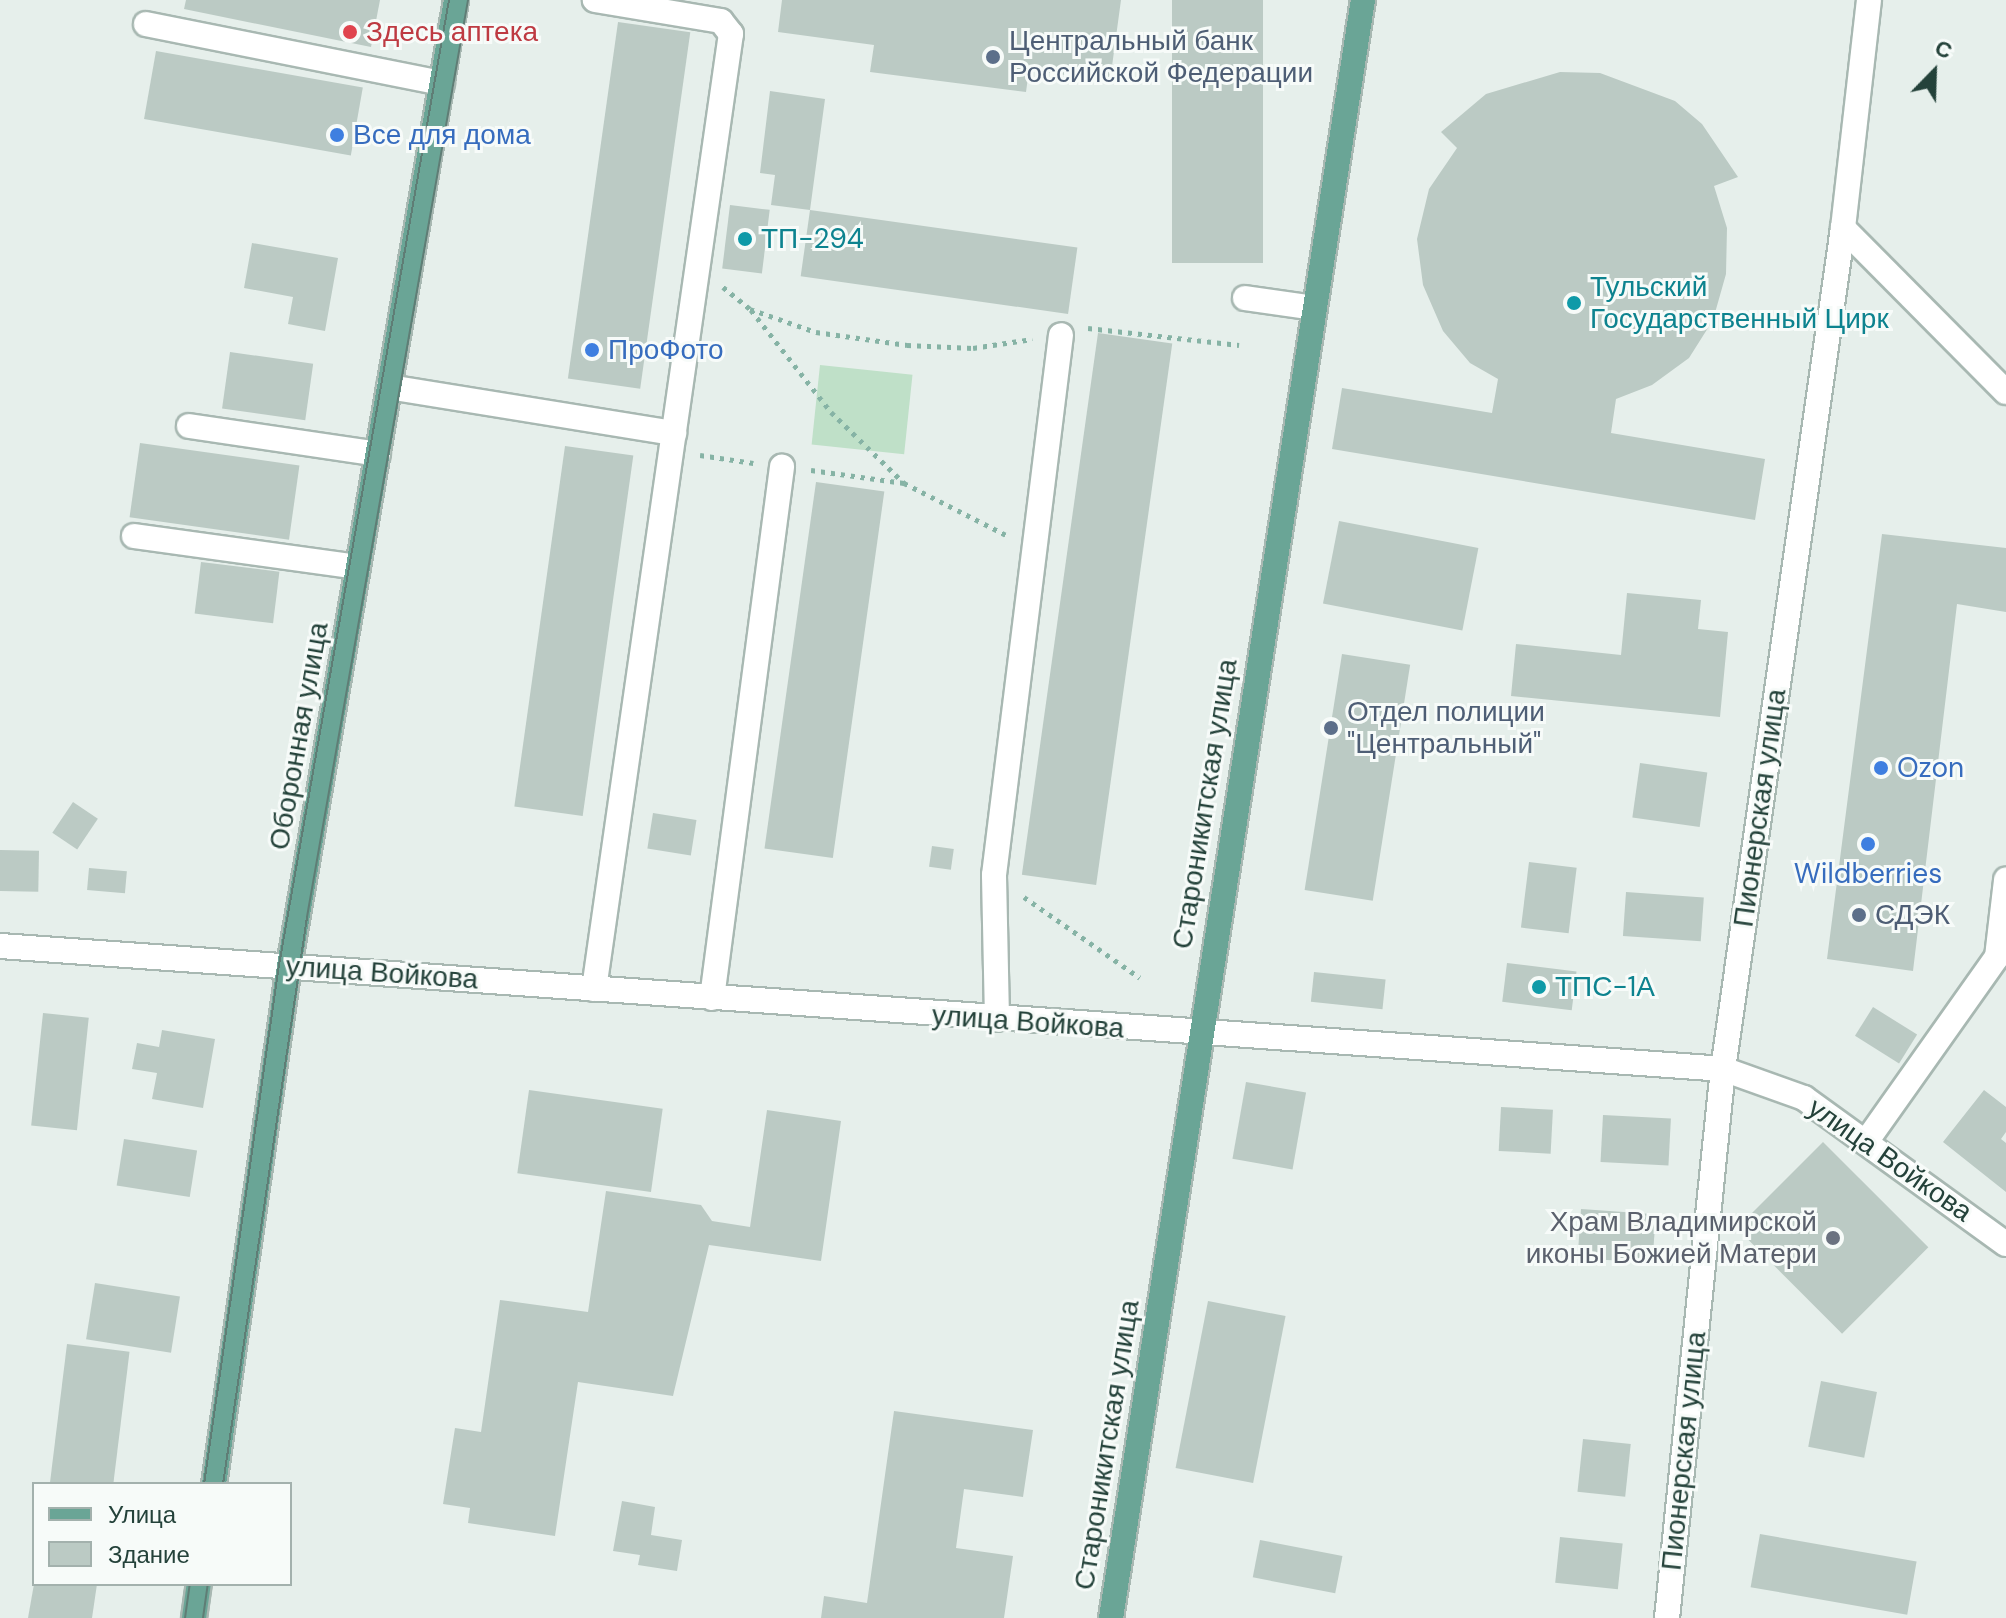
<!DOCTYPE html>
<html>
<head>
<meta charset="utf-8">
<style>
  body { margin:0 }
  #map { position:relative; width:2006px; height:1618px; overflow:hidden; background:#e6efeb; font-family:"DM Sans",sans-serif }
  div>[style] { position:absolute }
  .green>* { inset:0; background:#bfe0c8; transform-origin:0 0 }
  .building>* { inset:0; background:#bbcac4; transform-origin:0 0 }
  .path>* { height:5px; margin-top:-2.5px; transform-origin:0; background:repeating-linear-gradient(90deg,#86b3a5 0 4px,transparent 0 10px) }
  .roads { filter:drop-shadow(2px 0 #a8b8b2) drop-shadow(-2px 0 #a8b8b2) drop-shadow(0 2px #a8b8b2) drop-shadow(0 -2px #a8b8b2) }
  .minor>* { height:24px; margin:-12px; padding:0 12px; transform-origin:12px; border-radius:12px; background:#fff }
  .major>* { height:24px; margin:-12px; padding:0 12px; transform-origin:12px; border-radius:12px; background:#6aa596 }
  .tram>* { height:2px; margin:-1px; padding:0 1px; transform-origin:1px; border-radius:1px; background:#5f7d75 }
  .dots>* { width:22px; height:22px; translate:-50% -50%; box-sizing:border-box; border:4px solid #f7fbf9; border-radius:50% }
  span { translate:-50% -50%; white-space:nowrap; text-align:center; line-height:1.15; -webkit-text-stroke:6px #f7fbf9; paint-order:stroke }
  .health-label { font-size:28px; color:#be3a42 }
  .left { translate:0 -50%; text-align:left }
  .service-label { font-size:28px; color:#4e5e75 }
  .shop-label { font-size:28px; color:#366cbe }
  .culture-label { font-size:28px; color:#0d838f }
  .street-label { font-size:28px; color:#24423a }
  .worship-label { font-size:28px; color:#5b616d }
  .right { translate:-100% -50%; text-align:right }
  .legend { position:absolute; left:32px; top:1482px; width:260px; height:104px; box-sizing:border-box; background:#f7fbf9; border:2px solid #a3b1ad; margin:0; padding:10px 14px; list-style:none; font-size:24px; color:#24423a }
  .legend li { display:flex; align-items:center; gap:16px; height:40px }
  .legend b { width:40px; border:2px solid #a3b1ad }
  .north { position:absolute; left:1894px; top:32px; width:80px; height:80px; -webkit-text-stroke:6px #f7fbf9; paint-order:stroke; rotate:23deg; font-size:22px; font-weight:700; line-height:32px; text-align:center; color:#24423a }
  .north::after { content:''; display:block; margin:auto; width:28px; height:36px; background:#24423a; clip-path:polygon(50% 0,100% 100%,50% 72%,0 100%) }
</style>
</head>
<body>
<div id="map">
  <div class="green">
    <i style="left:820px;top:365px;width:93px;height:80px;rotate:6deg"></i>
  </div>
  <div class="building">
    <i style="clip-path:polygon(186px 0,380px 0,371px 47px,184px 9px)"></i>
    <i style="clip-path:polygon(782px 0,1121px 0,1110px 81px,1029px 70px,1026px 92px,870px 72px,874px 45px,778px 32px)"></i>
    <i style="left:1172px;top:0;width:91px;height:263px"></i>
    <i style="left:618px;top:22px;width:73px;height:360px;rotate:8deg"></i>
    <i style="left:156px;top:51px;width:210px;height:69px;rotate:10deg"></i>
    <i style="clip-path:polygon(1560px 72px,1600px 73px,1675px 101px,1702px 124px,1738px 177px,1714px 186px,1727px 228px,1726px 274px,1713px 320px,1689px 358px,1652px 385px,1616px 399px,1611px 433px,1765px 459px,1755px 520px,1332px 449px,1342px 388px,1492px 413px,1498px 379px,1470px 363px,1443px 331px,1423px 285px,1417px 239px,1429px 189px,1457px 148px,1441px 132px,1486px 94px)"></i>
    <i style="clip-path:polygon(770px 91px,825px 99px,810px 210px,771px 205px,775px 175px,760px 173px)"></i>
    <i style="left:730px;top:205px;width:40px;height:64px;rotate:7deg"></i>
    <i style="left:810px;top:210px;width:270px;height:67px;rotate:8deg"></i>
    <i style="clip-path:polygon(252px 243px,338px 258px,325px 331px,288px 324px,293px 297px,244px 288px)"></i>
    <i style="left:1098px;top:333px;width:75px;height:547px;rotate:8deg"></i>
    <i style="left:230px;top:352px;width:84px;height:57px;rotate:8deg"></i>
    <i style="left:140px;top:443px;width:161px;height:75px;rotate:8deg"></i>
    <i style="left:565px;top:446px;width:69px;height:364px;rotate:8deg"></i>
    <i style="left:816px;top:482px;width:69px;height:370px;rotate:8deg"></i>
    <i style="left:1339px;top:521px;width:142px;height:84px;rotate:11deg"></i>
    <i style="clip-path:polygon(1882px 534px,2006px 548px,2006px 612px,1957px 604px,1913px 971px,1827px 959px)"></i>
    <i style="left:201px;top:562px;width:79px;height:52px;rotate:7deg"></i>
    <i style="clip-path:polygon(1627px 593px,1701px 600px,1698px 629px,1728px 632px,1720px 717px,1511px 696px,1516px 644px,1621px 655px)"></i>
    <i style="left:1342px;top:654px;width:69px;height:239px;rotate:9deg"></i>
    <i style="left:1640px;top:763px;width:68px;height:55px;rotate:8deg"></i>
    <i style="left:73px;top:802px;width:30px;height:37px;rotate:34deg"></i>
    <i style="left:653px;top:813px;width:44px;height:36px;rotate:9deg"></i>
    <i style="left:932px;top:846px;width:22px;height:21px;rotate:8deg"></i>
    <i style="left:0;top:850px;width:39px;height:41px;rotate:1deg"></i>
    <i style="left:1529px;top:862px;width:48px;height:66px;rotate:7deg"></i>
    <i style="left:89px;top:868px;width:38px;height:22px;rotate:5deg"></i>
    <i style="left:1626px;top:892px;width:78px;height:44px;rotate:4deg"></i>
    <i style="left:1507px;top:963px;width:70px;height:39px;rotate:7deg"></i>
    <i style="left:1314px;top:972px;width:72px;height:30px;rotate:6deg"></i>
    <i style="left:1873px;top:1007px;width:52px;height:34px;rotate:32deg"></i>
    <i style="left:43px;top:1013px;width:46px;height:113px;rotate:6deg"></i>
    <i style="clip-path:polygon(162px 1030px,215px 1039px,203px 1108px,152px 1099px,157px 1073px,132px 1069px,137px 1043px,159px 1047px)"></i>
    <i style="left:1246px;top:1082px;width:61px;height:78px;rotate:10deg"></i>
    <i style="left:529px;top:1090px;width:135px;height:84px;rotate:8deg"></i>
    <i style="clip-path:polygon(1984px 1090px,2006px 1107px,2006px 1132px,2001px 1139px,2006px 1143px,2006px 1192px,1943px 1142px)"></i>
    <i style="left:1501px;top:1107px;width:52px;height:44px;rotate:3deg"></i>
    <i style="clip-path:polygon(767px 1110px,841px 1121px,821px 1261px,709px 1245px,673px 1396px,578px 1382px,555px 1536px,468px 1523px,470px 1508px,443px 1504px,455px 1428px,481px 1432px,500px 1300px,588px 1312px,606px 1191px,701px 1205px,712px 1221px,750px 1227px)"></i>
    <i style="left:1603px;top:1115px;width:68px;height:47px;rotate:3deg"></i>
    <i style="left:124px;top:1139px;width:74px;height:47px;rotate:9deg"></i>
    <i style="left:1823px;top:1142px;width:149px;height:122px;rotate:45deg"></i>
    <i style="left:1581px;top:1209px;width:75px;height:49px;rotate:4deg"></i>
    <i style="left:95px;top:1283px;width:86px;height:57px;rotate:9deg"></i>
    <i style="left:1208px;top:1301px;width:79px;height:170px;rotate:11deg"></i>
    <i style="left:67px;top:1344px;width:63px;height:141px;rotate:7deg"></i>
    <i style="left:1821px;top:1381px;width:57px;height:67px;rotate:11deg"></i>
    <i style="clip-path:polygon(894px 1411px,1033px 1430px,1023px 1497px,964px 1489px,956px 1548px,1013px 1556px,1004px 1618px,821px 1618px,824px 1596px,867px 1603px)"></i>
    <i style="left:1583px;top:1439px;width:48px;height:53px;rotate:6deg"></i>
    <i style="clip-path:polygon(622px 1501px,655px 1507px,651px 1535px,682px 1540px,677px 1571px,638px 1565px,640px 1555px,613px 1551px)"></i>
    <i style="left:1760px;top:1534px;width:159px;height:54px;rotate:10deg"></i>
    <i style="left:1560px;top:1537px;width:63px;height:46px;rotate:6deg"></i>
    <i style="left:1260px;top:1540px;width:84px;height:38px;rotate:11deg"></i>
    <i style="clip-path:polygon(34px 1584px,97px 1584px,92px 1618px,28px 1618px)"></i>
  </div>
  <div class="path">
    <i style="left:723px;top:287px;width:35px;rotate:39deg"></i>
    <i style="left:750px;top:309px;width:70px;rotate:19.2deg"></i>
    <i style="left:816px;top:332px;width:92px;rotate:8.1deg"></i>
    <i style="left:907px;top:345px;width:66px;rotate:2.6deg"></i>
    <i style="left:973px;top:348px;width:60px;rotate:-8.7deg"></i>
    <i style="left:751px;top:310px;width:130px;rotate:51.9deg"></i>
    <i style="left:831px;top:412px;width:102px;rotate:44.2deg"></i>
    <i style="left:904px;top:483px;width:114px;rotate:27deg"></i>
    <i style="left:1088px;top:328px;width:152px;rotate:6.4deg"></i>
    <i style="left:700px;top:455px;width:54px;rotate:8.6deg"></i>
    <i style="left:811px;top:470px;width:94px;rotate:8deg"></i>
    <i style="left:1024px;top:897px;width:141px;rotate:34.9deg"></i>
  </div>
  <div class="roads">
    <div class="minor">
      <i style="left:146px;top:24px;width:302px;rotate:11.3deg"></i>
      <i style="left:1843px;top:228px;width:231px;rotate:45.2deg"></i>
      <i style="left:1245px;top:298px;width:70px;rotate:8.2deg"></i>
      <i style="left:389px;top:387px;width:289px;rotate:9.2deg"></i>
      <i style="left:189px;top:426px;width:191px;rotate:8.4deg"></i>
      <i style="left:134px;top:536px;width:226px;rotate:7.9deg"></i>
      <i style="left:0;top:946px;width:1727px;rotate:4.08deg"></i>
      <i style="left:1723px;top:1069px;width:86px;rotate:19.7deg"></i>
      <i style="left:1804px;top:1098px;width:249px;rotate:35.9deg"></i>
      <i style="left:594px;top:989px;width:965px;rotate:-81.84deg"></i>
      <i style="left:731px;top:34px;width:16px;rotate:-128deg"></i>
      <i style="left:721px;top:21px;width:128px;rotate:-170.5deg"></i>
      <i style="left:712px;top:998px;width:536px;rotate:-82.49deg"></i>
      <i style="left:997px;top:1019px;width:144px;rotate:-91.2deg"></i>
      <i style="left:994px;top:875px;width:544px;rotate:-82.93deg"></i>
      <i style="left:1868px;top:1139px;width:223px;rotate:-54.7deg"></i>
      <i style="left:1997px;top:957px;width:78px;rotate:-83.3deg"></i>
      <i style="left:1667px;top:1618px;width:552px;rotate:-84.18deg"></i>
      <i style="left:1723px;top:1069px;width:850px;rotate:-81.88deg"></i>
      <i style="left:1843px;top:228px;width:229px;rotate:-83.5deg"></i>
    </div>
    <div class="major">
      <i style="left:214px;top:1484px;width:523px;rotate:-81.76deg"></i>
      <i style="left:289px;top:966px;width:980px;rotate:-80.19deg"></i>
      <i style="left:194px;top:1618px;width:34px;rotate:-82deg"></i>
      <i style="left:1111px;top:1618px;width:1638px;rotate:-81.15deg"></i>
    </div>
  </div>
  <div class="tram">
    <i style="left:204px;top:1484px;width:524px;rotate:-81.78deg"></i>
    <i style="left:279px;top:965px;width:980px;rotate:-80.01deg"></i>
    <i style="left:223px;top:1484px;width:573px;rotate:-81.57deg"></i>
    <i style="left:307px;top:917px;width:931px;rotate:-80.04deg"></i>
    <i style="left:185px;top:1618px;width:34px;rotate:-82deg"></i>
    <i style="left:203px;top:1618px;width:34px;rotate:-82deg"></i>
  </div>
  <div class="dots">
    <i style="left:350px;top:32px;background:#e0444e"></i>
    <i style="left:993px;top:57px;background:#5c6f8a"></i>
    <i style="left:337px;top:135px;background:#3f7fe0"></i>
    <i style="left:745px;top:239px;background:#0f9aa8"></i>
    <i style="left:1574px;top:303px;background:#0f9aa8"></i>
    <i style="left:592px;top:350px;background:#3f7fe0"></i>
    <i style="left:1331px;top:728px;background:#5c6f8a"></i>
    <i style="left:1881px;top:768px;background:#3f7fe0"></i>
    <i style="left:1868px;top:844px;background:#3f7fe0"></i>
    <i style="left:1859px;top:915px;background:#5c6f8a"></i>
    <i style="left:1539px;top:987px;background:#0f9aa8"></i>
    <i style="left:1833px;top:1238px;background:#6b7280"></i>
  </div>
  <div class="health-label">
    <span class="left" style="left:366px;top:32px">Здесь аптека</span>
  </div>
  <div class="service-label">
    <span class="left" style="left:1009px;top:57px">Центральный банк<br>Российской Федерации</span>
    <span class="left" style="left:1347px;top:728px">Отдел полиции<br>"Центральный"</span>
    <span class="left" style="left:1875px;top:915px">СДЭК</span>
  </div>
  <div class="shop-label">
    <span class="left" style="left:353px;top:135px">Все для дома</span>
    <span class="left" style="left:608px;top:350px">ПроФото</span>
    <span class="left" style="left:1897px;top:768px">Ozon</span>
    <span style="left:1868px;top:874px">Wildberries</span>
  </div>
  <div class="culture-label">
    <span class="left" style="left:761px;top:239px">ТП-294</span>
    <span class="left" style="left:1590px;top:303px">Тульский<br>Государственный Цирк</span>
    <span class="left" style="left:1555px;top:987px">ТПС-1А</span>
  </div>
  <div class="street-label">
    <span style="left:299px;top:736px;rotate:-80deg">Оборонная улица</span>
    <span style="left:1205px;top:804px;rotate:-81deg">Староникитская улица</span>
    <span style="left:1760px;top:808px;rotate:-82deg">Пионерская улица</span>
    <span style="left:382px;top:973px;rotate:4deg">улица Войкова</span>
    <span style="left:1028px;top:1022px;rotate:4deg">улица Войкова</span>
    <span style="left:1890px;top:1160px;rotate:35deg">улица Войкова</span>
    <span style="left:1107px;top:1445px;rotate:-81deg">Староникитская улица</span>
    <span style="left:1684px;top:1451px;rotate:-84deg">Пионерская улица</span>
  </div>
  <div class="worship-label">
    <span class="right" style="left:1817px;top:1238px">Храм Владимирской<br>иконы Божией Матери</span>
  </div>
  <ul class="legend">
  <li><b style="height:10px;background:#6aa596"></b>Улица</li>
  <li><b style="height:22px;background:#bbcac4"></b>Здание</li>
  </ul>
  <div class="north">С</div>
</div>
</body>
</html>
